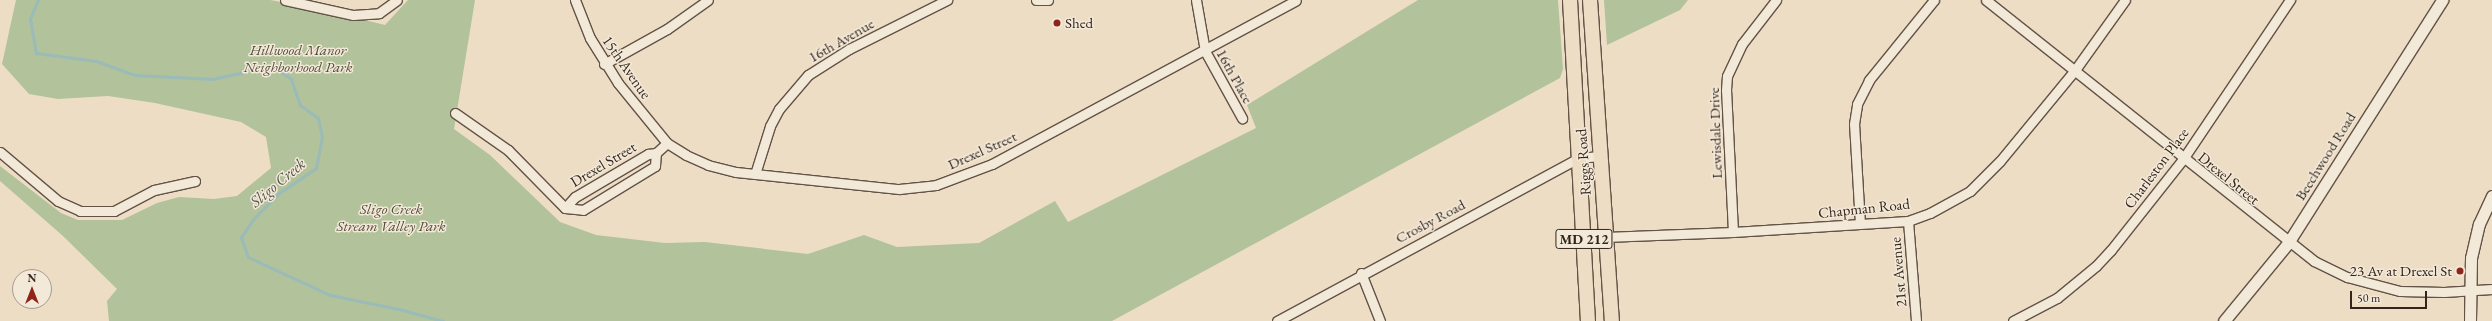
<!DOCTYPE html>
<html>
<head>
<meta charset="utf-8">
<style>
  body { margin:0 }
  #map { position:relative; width:2492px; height:321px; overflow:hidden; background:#edddc5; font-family:"EB Garamond",serif }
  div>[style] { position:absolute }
  .green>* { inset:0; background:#b2c29a }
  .stream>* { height:3px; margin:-1.5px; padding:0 1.5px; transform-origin:1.5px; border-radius:1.5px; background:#9abbb8 }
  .roads { filter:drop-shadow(1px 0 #625346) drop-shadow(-1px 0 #625346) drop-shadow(0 1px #625346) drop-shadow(0 -1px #625346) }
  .minor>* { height:9px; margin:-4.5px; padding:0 4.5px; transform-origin:4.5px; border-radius:4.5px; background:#f3e9d9 }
  .tertiary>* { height:11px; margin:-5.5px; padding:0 5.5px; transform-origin:5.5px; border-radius:5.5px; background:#f3e9d9 }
  .primary>* { height:14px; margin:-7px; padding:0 7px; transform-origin:7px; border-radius:7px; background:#edddc5 }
  .dots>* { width:11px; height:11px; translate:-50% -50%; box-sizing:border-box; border:2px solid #f3e9d9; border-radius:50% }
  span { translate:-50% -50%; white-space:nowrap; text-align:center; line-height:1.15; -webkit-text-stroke:3px #f3e9d9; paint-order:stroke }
  .shield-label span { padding:1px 3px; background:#f3e9d9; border:1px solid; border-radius:3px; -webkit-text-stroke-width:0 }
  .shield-label { font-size:14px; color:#33251b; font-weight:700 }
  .poi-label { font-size:15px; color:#33251b }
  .left { translate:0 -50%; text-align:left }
  .right { translate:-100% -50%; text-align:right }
  .street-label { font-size:15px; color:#33251b }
  .park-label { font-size:15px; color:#534c3b; font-style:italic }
  .water-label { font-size:16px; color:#52524a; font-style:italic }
  .north { position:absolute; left:12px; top:269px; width:40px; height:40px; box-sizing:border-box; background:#f3e9d9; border:1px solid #a69b8d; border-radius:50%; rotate:0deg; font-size:11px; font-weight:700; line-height:16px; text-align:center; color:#33251b }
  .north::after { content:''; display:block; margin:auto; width:14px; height:18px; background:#8f2418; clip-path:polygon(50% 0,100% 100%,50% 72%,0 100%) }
  .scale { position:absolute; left:2350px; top:291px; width:77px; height:18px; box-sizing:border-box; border:2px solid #33251b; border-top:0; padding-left:5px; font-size:12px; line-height:14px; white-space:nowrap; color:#33251b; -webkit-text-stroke:3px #f3e9d9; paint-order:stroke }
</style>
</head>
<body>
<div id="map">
  <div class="green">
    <i style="clip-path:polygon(16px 0,270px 0,320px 9px,385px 25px,408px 0,475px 0,454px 129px,490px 155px,560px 222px,596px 235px,665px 243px,705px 242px,808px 254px,864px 235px,897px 247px,979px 243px,1055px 201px,1068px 222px,1256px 128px,1247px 105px,1418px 0,1558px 0,1563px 69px,1560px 78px,1112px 321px,109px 321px,107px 301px,117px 289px,63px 236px,0 181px,0 166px,61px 213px,78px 220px,122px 220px,157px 203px,179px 197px,214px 199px,237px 196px,271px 168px,266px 137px,241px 122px,155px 103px,108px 96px,58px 99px,29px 94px,2px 64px)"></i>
    <i style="clip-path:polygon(1604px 0,1688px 0,1680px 10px,1607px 45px)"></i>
  </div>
  <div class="stream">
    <i style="left:38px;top:0;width:21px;rotate:113deg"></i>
    <i style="left:30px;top:19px;width:35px;rotate:80deg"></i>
    <i style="left:36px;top:53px;width:61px;rotate:7.6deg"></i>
    <i style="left:96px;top:61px;width:41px;rotate:19.7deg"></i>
    <i style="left:135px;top:75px;width:77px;rotate:3deg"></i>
    <i style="left:212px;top:79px;width:61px;rotate:-12.2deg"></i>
    <i style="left:272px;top:66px;width:23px;rotate:34deg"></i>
    <i style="left:291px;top:79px;width:28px;rotate:71deg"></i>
    <i style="left:300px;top:105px;width:22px;rotate:36deg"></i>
    <i style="left:318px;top:118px;width:19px;rotate:78deg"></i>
    <i style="left:322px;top:137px;width:32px;rotate:101deg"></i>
    <i style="left:316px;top:168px;width:45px;rotate:146deg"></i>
    <i style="left:279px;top:193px;width:35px;rotate:135deg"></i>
    <i style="left:254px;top:218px;width:23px;rotate:124deg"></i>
    <i style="left:241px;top:237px;width:21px;rotate:71deg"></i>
    <i style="left:248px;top:257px;width:90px;rotate:24.9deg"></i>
    <i style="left:330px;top:295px;width:70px;rotate:11.5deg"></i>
    <i style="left:399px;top:309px;width:46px;rotate:15.3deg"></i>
  </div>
  <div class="roads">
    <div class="minor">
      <i style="left:285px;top:0;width:70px;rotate:12.4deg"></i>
      <i style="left:353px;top:15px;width:26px;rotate:-4deg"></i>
      <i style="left:379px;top:13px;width:22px;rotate:-36deg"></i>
      <i style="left:575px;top:0;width:41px;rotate:68.5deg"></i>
      <i style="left:590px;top:38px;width:53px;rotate:58.1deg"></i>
      <i style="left:618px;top:83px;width:77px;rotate:50.8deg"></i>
      <i style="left:667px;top:143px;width:22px;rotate:32deg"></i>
      <i style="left:686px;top:155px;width:24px;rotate:24deg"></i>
      <i style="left:708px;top:165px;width:29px;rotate:14deg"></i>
      <i style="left:736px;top:172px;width:164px;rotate:6deg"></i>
      <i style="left:899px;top:189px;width:37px;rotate:-6deg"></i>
      <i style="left:936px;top:185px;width:60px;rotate:-20.6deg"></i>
      <i style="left:992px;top:164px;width:345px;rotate:-28.3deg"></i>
      <i style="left:1036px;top:0;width:12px"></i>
      <i style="left:1196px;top:0;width:52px;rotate:80deg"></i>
      <i style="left:1205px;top:51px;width:77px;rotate:61.1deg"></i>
      <i style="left:1986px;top:0;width:419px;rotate:38.5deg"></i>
      <i style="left:2314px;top:261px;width:37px;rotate:26deg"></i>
      <i style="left:2347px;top:277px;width:55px;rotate:14.8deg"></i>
      <i style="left:2400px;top:291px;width:44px;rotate:1.3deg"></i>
      <i style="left:2444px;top:292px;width:48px;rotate:-3.6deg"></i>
      <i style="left:604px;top:64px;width:72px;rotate:-29.1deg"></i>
      <i style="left:667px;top:29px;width:50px;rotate:-35.3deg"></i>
      <i style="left:455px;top:113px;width:65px;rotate:34.9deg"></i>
      <i style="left:508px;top:150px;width:81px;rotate:45.5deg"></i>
      <i style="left:0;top:152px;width:76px;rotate:40.2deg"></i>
      <i style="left:58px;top:201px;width:24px;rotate:24deg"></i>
      <i style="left:80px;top:211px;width:34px"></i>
      <i style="left:114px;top:211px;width:45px;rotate:-27.7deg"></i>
      <i style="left:154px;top:190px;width:42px;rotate:-12.4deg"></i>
      <i style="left:755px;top:174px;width:50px;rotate:-72.6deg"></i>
      <i style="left:770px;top:126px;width:19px;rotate:-62deg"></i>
      <i style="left:779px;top:109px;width:45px;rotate:-49.5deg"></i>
      <i style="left:808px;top:75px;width:49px;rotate:-32.4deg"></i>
      <i style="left:849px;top:49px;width:110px;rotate:-26.6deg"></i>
      <i style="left:565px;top:208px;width:15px;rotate:-48deg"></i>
      <i style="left:575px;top:197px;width:85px;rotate:-30.5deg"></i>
      <i style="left:648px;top:154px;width:8px;rotate:-7deg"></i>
      <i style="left:656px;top:153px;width:15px;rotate:-42deg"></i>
      <i style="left:565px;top:208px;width:18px;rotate:6deg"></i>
      <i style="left:583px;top:210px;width:84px;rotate:-31.4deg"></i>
      <i style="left:655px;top:166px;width:13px;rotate:-86deg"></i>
      <i style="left:1908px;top:221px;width:100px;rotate:85.4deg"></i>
      <i style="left:1860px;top:224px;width:100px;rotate:-93.4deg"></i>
      <i style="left:1854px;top:124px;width:20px;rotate:-81deg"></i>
      <i style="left:1857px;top:104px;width:27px;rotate:-63deg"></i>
      <i style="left:1869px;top:80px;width:103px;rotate:-50.9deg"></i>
      <i style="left:1733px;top:232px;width:142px;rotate:-92.8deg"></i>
      <i style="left:1726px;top:90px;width:14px;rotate:-86deg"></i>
      <i style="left:1727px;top:76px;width:35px;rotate:-65deg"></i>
      <i style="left:1742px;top:44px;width:56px;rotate:-52.3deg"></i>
      <i style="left:1605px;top:237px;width:128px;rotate:-2.2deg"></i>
      <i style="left:1733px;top:232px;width:175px;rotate:-3.6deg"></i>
      <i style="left:1908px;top:221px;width:23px;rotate:-20deg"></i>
      <i style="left:1930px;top:213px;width:46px;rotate:-28.8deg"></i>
      <i style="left:1970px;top:191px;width:42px;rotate:-45deg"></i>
      <i style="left:2000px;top:161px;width:118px;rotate:-50.5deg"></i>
      <i style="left:2075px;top:70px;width:86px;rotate:-54.5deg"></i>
      <i style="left:1361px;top:273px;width:52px;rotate:68.4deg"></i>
      <i style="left:1277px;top:321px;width:342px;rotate:-28.4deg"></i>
      <i style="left:1578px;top:158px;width:22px;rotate:-5deg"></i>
      <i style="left:2013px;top:321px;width:50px;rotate:-27.6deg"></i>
      <i style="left:2057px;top:298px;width:50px;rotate:-39.4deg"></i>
      <i style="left:2096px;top:266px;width:22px;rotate:-47deg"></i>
      <i style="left:2111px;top:250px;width:116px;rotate:-51.6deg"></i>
      <i style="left:2183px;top:159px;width:192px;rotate:-56.1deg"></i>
    </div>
    <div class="tertiary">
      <i style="left:2224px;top:321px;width:101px;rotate:-50.6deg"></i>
      <i style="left:2288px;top:243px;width:288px;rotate:-57.6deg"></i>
      <i style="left:2470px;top:321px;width:63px;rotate:-89.1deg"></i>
      <i style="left:2471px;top:258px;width:35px;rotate:-77deg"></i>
      <i style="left:2479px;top:224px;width:31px;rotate:-65deg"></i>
    </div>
    <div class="primary">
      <i style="left:1570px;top:0;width:322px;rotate:86.8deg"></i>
      <i style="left:1590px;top:0;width:322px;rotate:86.1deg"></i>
    </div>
  </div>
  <div class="dots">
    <i style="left:1057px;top:23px;background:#8f2418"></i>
    <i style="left:2460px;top:271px;background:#8f2418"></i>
  </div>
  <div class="shield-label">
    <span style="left:1584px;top:239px">MD 212</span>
  </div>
  <div class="poi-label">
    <span class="left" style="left:1065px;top:23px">Shed</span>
    <span class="right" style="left:2452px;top:271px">23 Av at Drexel St</span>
  </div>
  <div class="street-label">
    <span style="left:841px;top:40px;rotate:-30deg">16th Avenue</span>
    <span style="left:627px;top:67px;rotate:55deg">15th Avenue</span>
    <span style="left:1235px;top:76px;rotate:61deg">16th Place</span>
    <span style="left:1715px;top:133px;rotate:-92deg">Lewisdale Drive</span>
    <span style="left:982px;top:150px;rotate:-24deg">Drexel Street</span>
    <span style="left:2325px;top:156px;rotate:-58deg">Beechwood Road</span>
    <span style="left:1583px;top:162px;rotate:-94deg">Riggs Road</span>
    <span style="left:603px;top:164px;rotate:-31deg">Drexel Street</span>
    <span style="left:2156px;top:168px;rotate:-53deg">Charleston Place</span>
    <span style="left:2229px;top:178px;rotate:39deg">Drexel Street</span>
    <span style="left:1864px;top:208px;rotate:-6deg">Chapman Road</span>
    <span style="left:1430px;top:221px;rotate:-28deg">Crosby Road</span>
    <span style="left:1898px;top:272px;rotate:-95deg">21st Avenue</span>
  </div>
  <div class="park-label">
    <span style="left:298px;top:58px">Hillwood Manor<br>Neighborhood Park</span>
    <span style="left:391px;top:217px">Sligo Creek<br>Stream Valley Park</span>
  </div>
  <div class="water-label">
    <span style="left:278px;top:183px;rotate:-40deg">Sligo Creek</span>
  </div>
  <div class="north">N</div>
  <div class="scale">50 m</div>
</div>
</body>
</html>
